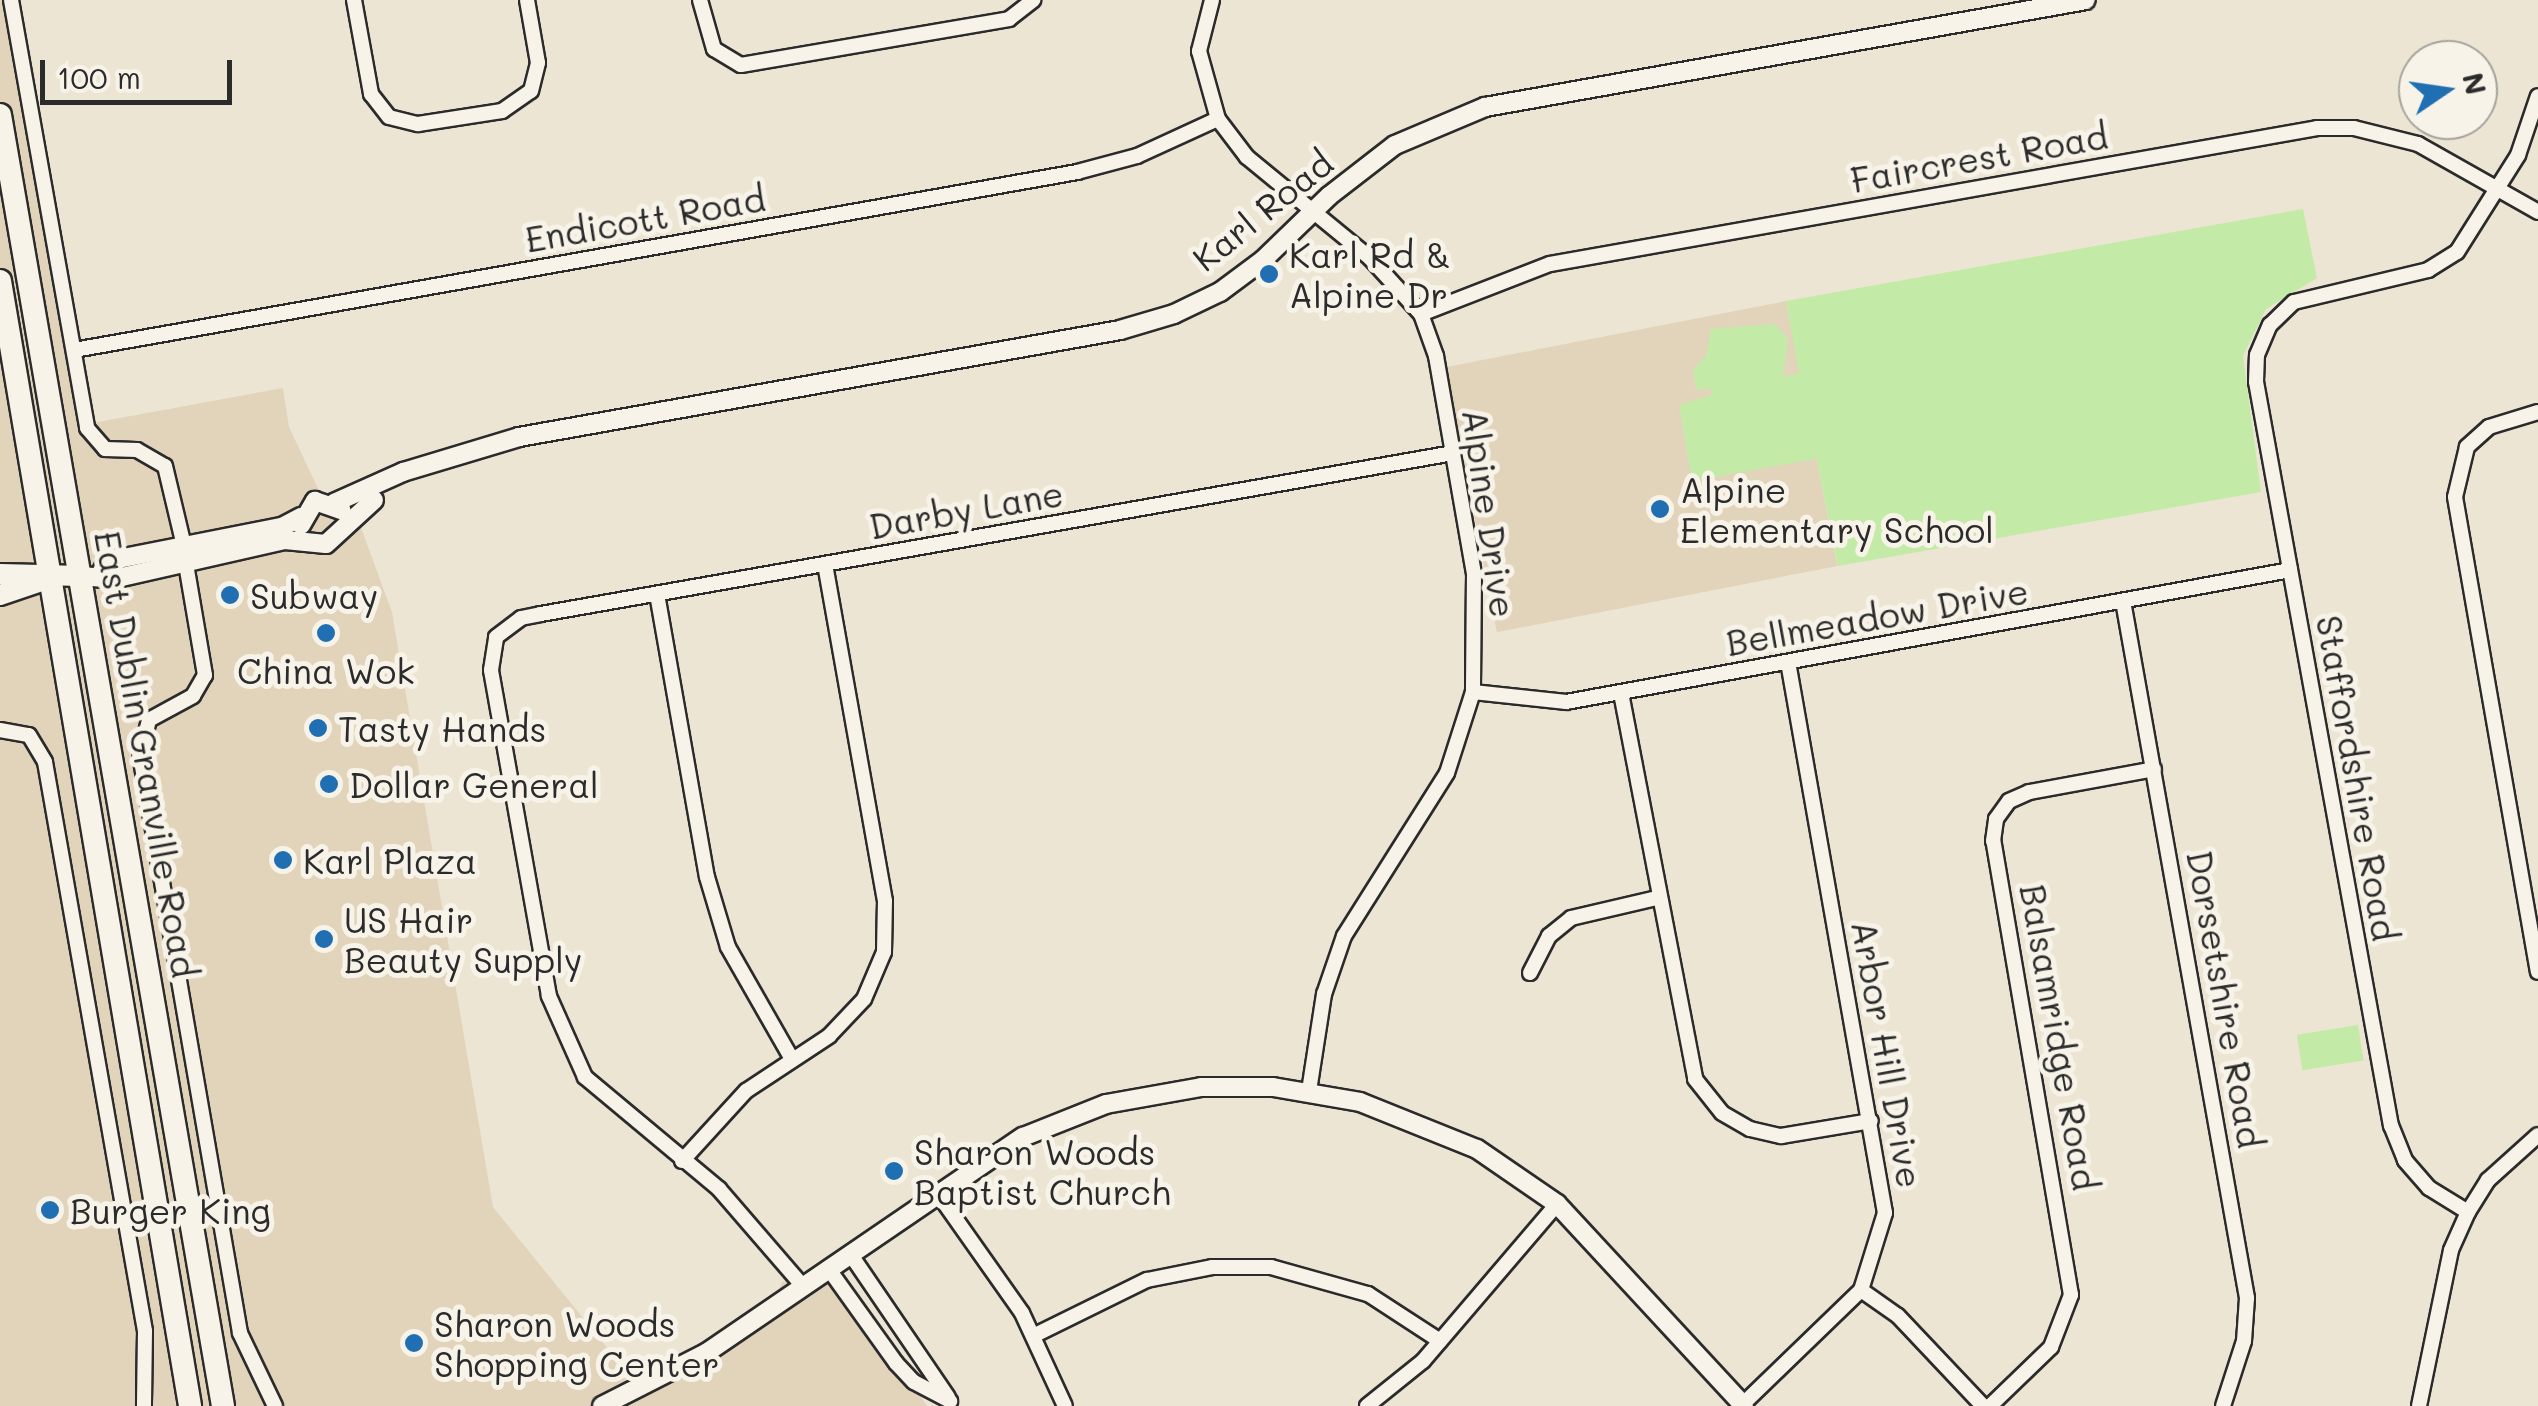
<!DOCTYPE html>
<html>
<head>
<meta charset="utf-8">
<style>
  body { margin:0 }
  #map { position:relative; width:2538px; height:1406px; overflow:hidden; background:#ede5d3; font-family:Mali,sans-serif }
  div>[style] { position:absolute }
  .built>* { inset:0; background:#e2d4ba; transform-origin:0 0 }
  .green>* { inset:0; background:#c3eba7; transform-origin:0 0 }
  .roads { filter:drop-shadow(2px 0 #2b2b2b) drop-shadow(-2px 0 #2b2b2b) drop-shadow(0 2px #2b2b2b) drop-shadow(0 -2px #2b2b2b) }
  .minor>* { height:14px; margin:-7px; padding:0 7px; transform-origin:7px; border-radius:7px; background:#f7f3e8 }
  .tertiary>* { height:18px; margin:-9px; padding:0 9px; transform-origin:9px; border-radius:9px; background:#f7f3e8 }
  .secondary>* { height:20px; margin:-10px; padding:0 10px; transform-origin:10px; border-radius:10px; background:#f7f3e8 }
  .primary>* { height:22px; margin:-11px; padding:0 11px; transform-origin:11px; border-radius:11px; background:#f7f3e8 }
  .dots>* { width:28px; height:28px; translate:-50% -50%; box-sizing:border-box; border:5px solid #f7f3e8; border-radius:50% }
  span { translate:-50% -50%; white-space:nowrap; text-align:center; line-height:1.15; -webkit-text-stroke:10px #f7f3e8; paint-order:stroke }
  .street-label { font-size:35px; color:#2b2b2b }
  .poi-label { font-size:35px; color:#2b2b2b }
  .left { translate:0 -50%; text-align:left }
  .north { position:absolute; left:2398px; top:40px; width:100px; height:100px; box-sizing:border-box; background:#f7f3e8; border:2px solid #a5a39c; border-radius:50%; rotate:77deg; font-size:28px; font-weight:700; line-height:40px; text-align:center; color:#2b2b2b }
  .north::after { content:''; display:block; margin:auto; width:35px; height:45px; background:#1f6fb2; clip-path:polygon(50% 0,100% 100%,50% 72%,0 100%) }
  .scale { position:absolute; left:40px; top:60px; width:192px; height:45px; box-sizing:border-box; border:5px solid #2b2b2b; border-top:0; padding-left:12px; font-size:30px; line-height:35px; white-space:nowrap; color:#2b2b2b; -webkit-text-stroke:8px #f7f3e8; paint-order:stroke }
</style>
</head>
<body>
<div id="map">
  <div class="built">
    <i style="clip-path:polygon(0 0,11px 0,87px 424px,283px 388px,289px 427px,330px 514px,353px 506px,392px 612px,493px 1207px,639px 1387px,776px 1296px,782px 1282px,838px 1266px,927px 1406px,0 1406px)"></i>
    <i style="left:1786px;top:301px;width:270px;height:347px;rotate:79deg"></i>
  </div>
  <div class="green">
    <i style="clip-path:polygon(2303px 209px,2317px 278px,2266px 309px,2243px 356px,2261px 492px,1838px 566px,1814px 446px,1815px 459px,1692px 481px,1679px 405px,1712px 395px,1710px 388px,1696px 390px,1693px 370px,1706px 356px,1711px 329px,1775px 324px,1788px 339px,1783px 376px,1799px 374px,1786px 301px)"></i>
    <i style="left:2358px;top:1025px;width:36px;height:62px;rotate:81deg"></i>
  </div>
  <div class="roads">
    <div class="minor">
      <i style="left:11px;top:0;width:435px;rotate:79.9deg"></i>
      <i style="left:87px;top:428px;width:28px;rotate:49deg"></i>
      <i style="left:105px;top:449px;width:32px;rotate:2deg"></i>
      <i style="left:137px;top:450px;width:32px;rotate:30deg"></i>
      <i style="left:165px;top:466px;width:82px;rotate:76.6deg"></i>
      <i style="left:354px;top:0;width:96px;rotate:79.7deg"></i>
      <i style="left:371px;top:94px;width:29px;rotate:52deg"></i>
      <i style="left:389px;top:117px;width:30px;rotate:14deg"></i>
      <i style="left:418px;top:124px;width:85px;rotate:-8.8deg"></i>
      <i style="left:502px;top:111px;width:35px;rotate:-35deg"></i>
      <i style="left:531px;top:91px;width:29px;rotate:-76deg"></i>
      <i style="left:538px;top:63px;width:64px;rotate:-99.9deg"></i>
      <i style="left:700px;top:0;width:51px;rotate:74.1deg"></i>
      <i style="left:714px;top:49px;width:31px;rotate:31deg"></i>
      <i style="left:741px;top:65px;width:272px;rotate:-9.7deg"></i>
      <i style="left:1009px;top:19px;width:31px;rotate:-38deg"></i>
      <i style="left:1212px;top:0;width:53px;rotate:104.3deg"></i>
      <i style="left:1199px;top:51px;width:71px;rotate:74.4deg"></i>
      <i style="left:1218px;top:119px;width:48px;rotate:52.7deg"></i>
      <i style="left:1247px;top:157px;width:159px;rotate:39.4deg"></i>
      <i style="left:1370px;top:258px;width:76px;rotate:47.7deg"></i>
      <i style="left:1421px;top:314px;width:45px;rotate:70.3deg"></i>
      <i style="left:1436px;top:356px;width:220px;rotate:80.1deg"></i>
      <i style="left:1474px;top:573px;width:119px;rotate:90.5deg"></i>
      <i style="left:1473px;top:692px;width:85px;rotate:107.8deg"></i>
      <i style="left:1447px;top:773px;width:193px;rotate:122.3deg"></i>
      <i style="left:1344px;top:936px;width:61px;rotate:109deg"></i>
      <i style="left:1324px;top:994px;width:98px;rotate:98.8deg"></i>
      <i style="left:1421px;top:314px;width:138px;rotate:-21.2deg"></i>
      <i style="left:1550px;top:264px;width:779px;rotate:-10.05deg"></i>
      <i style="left:2317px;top:128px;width:37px"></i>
      <i style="left:2354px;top:128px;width:66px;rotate:14deg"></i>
      <i style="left:2418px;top:144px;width:138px;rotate:29.5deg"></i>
      <i style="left:74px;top:350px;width:1019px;rotate:-10.06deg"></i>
      <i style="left:1077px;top:172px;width:62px;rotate:-14.9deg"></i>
      <i style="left:1137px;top:156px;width:89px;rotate:-24.6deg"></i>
      <i style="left:2538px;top:412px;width:51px;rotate:163deg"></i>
      <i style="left:2489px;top:427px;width:30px;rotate:138deg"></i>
      <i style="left:2467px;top:447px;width:51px;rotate:103.5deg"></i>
      <i style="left:2455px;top:497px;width:482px;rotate:80.1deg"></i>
      <i style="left:186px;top:564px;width:113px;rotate:80.3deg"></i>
      <i style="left:205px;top:675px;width:24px;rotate:120deg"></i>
      <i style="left:193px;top:696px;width:50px;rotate:151.4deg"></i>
      <i style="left:149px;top:720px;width:36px;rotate:104deg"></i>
      <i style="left:140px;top:755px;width:587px;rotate:80.18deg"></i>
      <i style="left:240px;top:1333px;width:81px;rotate:64.4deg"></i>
      <i style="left:657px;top:594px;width:287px;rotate:80deg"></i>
      <i style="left:707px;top:877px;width:73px;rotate:73.3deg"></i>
      <i style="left:728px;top:947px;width:129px;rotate:60.3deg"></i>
      <i style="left:2123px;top:601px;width:708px;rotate:79.91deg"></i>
      <i style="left:2247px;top:1298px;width:43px;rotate:94deg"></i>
      <i style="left:2244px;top:1341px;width:68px;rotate:107.9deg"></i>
      <i style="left:1473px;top:692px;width:94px;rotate:6.1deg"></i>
      <i style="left:1566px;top:702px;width:736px;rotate:-10.33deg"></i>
      <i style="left:1621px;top:693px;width:393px;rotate:79.1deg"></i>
      <i style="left:1695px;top:1079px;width:43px;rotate:51.5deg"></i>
      <i style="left:1722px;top:1113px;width:32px;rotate:30deg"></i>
      <i style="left:1750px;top:1129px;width:32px;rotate:13deg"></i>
      <i style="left:1781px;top:1136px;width:91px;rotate:-9.5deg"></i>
      <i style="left:0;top:730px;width:29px;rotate:10deg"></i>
      <i style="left:29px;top:735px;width:31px;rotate:59deg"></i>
      <i style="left:45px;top:762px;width:578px;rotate:80.03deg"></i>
      <i style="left:145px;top:1331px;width:75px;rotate:90.8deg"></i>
      <i style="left:1530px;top:973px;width:42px;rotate:-62.8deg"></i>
      <i style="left:1549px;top:936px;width:28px;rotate:-39deg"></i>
      <i style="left:1571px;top:918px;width:88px;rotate:-13.1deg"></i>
      <i style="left:682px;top:1161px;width:95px;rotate:-47.6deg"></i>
      <i style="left:746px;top:1091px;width:100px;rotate:-33.5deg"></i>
      <i style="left:829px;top:1036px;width:51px;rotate:-46.6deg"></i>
      <i style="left:864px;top:999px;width:51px;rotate:-66.9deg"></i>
      <i style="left:884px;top:952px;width:51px;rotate:-88.9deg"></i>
      <i style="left:885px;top:901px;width:342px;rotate:-100.1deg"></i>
      <i style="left:936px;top:1191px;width:149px;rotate:54.8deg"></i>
      <i style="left:1022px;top:1313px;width:102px;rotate:65.2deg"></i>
      <i style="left:2468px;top:1212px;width:46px;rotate:-148.4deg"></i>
      <i style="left:2429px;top:1188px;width:37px;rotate:-131deg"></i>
      <i style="left:2405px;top:1160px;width:37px;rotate:-112deg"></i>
      <i style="left:2391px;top:1126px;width:756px;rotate:-100.28deg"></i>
      <i style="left:2256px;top:382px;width:27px;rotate:-88deg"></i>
      <i style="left:2257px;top:355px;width:33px;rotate:-67deg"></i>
      <i style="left:2270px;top:325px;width:33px;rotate:-44deg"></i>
      <i style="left:2294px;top:302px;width:138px;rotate:-13.4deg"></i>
      <i style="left:2428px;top:270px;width:34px;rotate:-32deg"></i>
      <i style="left:2457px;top:252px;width:115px;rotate:-57.8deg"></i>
      <i style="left:2518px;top:155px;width:62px;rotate:-71.3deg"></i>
      <i style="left:851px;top:1255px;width:172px;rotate:55.7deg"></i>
      <i style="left:828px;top:1268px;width:117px;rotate:54.4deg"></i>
      <i style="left:896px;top:1363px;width:26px;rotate:47deg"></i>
      <i style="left:914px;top:1382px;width:41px;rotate:27.8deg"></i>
      <i style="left:801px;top:1284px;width:125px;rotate:-130.8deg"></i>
      <i style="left:719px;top:1189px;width:175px;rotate:-140.1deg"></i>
      <i style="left:585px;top:1077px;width:89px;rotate:-114deg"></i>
      <i style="left:549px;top:996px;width:331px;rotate:-100.1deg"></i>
      <i style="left:491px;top:670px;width:33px;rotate:-81deg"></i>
      <i style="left:496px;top:637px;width:31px;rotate:-37deg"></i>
      <i style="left:521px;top:618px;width:20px;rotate:-11deg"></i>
      <i style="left:541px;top:614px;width:926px;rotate:-10.01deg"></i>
      <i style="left:1861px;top:1290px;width:45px;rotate:35.1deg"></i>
      <i style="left:1898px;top:1316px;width:124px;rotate:46.6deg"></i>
      <i style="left:1035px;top:1335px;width:125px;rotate:-26.2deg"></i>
      <i style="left:1147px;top:1280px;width:66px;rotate:-11.3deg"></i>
      <i style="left:1212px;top:1267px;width:59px"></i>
      <i style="left:1271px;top:1267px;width:101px;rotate:15.6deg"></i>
      <i style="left:1368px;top:1294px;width:86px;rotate:33.1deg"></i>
      <i style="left:1743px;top:1404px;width:164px;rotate:-44deg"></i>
      <i style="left:1861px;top:1290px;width:81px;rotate:-72.7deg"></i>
      <i style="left:1885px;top:1213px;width:559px;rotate:-99.98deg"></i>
      <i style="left:1367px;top:1406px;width:72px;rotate:-38.8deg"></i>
      <i style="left:1423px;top:1361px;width:206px;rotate:-49.5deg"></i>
      <i style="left:1990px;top:1406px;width:85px;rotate:-44deg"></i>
      <i style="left:2051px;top:1347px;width:56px;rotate:-69deg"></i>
      <i style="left:2071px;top:1295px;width:461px;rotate:-99.7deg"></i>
      <i style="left:1993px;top:841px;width:22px;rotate:-82deg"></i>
      <i style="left:1996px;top:819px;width:22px;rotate:-54deg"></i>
      <i style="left:2009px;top:801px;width:22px;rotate:-24deg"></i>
      <i style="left:2029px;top:792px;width:127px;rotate:-10.4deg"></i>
      <i style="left:2419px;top:1406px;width:159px;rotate:-78.4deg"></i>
      <i style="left:2451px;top:1250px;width:42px;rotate:-65.9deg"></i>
      <i style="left:2468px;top:1212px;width:38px;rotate:-58deg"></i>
      <i style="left:2488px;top:1180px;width:67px;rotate:-42deg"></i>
    </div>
    <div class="tertiary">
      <i style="left:334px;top:503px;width:76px;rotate:-24.2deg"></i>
      <i style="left:403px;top:472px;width:121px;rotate:-16.8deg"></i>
      <i style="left:519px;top:437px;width:610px;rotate:-10.09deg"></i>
      <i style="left:1120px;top:330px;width:56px;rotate:-16.5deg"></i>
      <i style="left:1174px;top:314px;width:51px;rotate:-25.6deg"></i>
      <i style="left:1220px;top:292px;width:54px;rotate:-36.7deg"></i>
      <i style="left:1263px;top:260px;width:92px;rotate:-44.1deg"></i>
      <i style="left:1329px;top:196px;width:83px;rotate:-37.7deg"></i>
      <i style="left:1395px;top:145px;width:98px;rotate:-22.9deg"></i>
      <i style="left:1485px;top:107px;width:610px;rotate:-10.09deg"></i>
      <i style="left:301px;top:525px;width:28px;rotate:-60deg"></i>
      <i style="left:315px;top:501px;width:28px;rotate:19deg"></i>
      <i style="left:101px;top:573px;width:14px;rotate:-60deg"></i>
      <i style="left:108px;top:561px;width:177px;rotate:-11.1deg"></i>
      <i style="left:282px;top:527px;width:21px;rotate:-28deg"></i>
      <i style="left:81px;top:576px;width:32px;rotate:5deg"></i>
      <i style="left:113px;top:579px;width:176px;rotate:-12.8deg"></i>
      <i style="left:285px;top:540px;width:41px;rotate:5.6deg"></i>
      <i style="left:326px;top:544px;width:65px;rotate:-42.5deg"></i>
      <i style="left:602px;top:1406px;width:117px;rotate:-27deg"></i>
      <i style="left:706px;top:1353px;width:384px;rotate:-34.3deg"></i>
      <i style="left:1023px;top:1137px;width:89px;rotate:-21.7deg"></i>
      <i style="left:1106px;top:1104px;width:97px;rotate:-10.1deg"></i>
      <i style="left:1201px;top:1087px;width:72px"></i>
      <i style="left:1273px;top:1087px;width:88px;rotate:9.8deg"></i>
      <i style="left:1360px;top:1102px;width:126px;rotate:21.9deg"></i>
      <i style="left:1477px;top:1149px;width:97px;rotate:34.5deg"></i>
      <i style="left:1557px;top:1204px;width:275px;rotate:47.2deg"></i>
    </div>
    <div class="secondary">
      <i style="left:0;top:574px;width:81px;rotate:1.4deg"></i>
      <i style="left:0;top:595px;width:53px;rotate:-18.8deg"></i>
    </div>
    <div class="primary">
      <i style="left:0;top:115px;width:1310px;rotate:80.2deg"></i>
      <i style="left:0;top:281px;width:1141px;rotate:80.41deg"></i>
    </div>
  </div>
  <div class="dots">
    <i style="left:1269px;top:274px;background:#1f6fb2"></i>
    <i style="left:1660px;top:509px;background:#1f6fb2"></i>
    <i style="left:230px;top:595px;background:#1f6fb2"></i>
    <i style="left:326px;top:633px;background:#1f6fb2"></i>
    <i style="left:318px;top:728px;background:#1f6fb2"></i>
    <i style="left:329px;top:784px;background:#1f6fb2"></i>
    <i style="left:283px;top:860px;background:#1f6fb2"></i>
    <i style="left:324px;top:939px;background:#1f6fb2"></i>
    <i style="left:894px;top:1171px;background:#1f6fb2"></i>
    <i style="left:50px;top:1210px;background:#1f6fb2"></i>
    <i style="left:414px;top:1343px;background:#1f6fb2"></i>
  </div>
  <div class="street-label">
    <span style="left:1979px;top:157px;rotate:-10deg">Faircrest Road</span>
    <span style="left:1262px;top:210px;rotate:-39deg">Karl Road</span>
    <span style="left:645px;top:218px;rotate:-10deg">Endicott Road</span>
    <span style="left:966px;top:509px;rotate:-10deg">Darby Lane</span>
    <span style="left:1490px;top:513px;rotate:82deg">Alpine Drive</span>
    <span style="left:1877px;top:616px;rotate:-10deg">Bellmeadow Drive</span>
    <span style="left:147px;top:754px;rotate:80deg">East Dublin Granville Road</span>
    <span style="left:2358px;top:778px;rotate:80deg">Staffordshire Road</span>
    <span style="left:2226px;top:999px;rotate:80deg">Dorsetshire Road</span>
    <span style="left:2060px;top:1037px;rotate:80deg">Balsamridge Road</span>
    <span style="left:1888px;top:1054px;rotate:80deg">Arbor Hill Drive</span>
  </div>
  <div class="poi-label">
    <span class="left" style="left:1289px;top:274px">Karl Rd &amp;<br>Alpine Dr</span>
    <span class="left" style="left:1680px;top:509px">Alpine<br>Elementary School</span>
    <span class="left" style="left:250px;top:595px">Subway</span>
    <span style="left:326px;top:670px">China Wok</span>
    <span class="left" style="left:338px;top:728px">Tasty Hands</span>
    <span class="left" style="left:349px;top:784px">Dollar General</span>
    <span class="left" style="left:303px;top:860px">Karl Plaza</span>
    <span class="left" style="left:344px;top:939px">US Hair<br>Beauty Supply</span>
    <span class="left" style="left:914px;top:1171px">Sharon Woods<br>Baptist Church</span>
    <span class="left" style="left:70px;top:1210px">Burger King</span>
    <span class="left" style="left:434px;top:1343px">Sharon Woods<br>Shopping Center</span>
  </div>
  <div class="north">N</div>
  <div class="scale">100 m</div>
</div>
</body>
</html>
